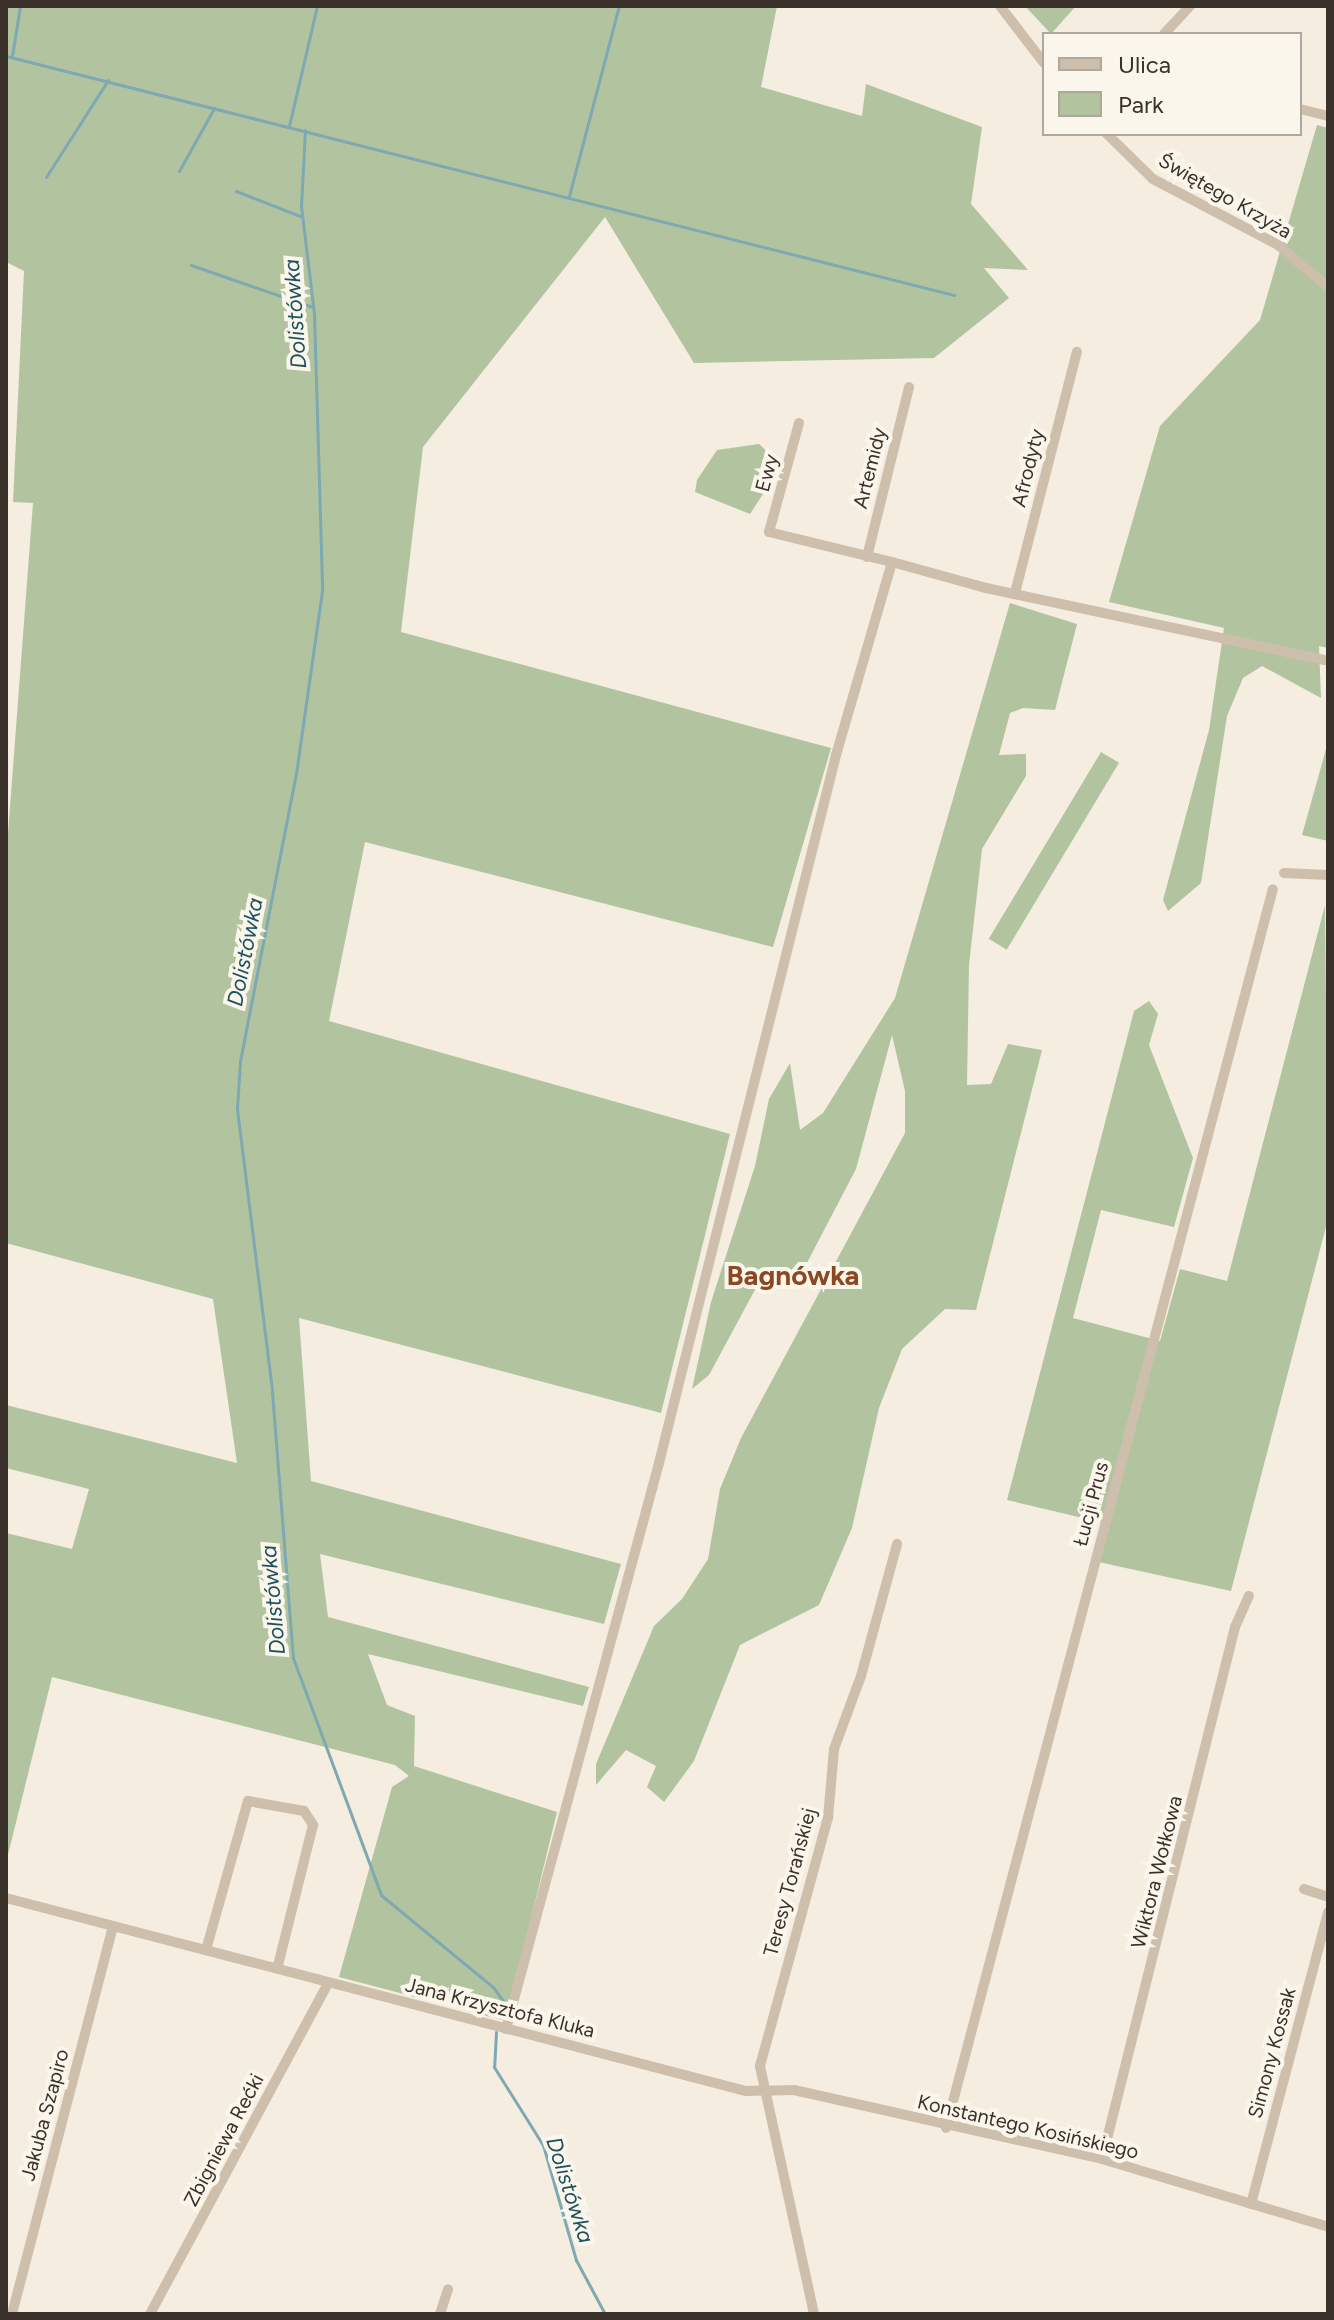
<!DOCTYPE html>
<html>
<head>
<meta charset="utf-8">
<style>
  body { margin:0 }
  #map { position:relative; width:1334px; height:2320px; overflow:hidden; background:#f4ede0; font-family:Figtree,sans-serif }
  div>[style] { position:absolute }
  .green>* { inset:0; background:#b2c49f; transform-origin:0 0 }
  .stream>* { height:3px; margin:-1.5px; padding:0 1.5px; transform-origin:1.5px; border-radius:1.5px; background:#7ea9b2 }
  .minor>* { height:10px; margin:-5px; padding:0 5px; transform-origin:5px; border-radius:5px; background:#cdbfab }
  span { translate:-50% -50%; white-space:nowrap; text-align:center; line-height:1.15; -webkit-text-stroke:8px #fbf6ec; paint-order:stroke }
  .street-label { font-size:20px; color:#3a312a }
  .water-label { font-size:22px; color:#1e515d; font-style:italic }
  .district-label { font-size:28px; color:#8b4821; font-weight:700 }
  .frame { position:absolute; inset:0; border:8px solid #3a312a; pointer-events:none }
  .legend { position:absolute; left:1042px; top:32px; width:260px; height:104px; box-sizing:border-box; background:#fbf6ec; border:2px solid #aea79e; margin:0; padding:10px 14px; list-style:none; font-size:24px; color:#3a312a }
  .legend li { display:flex; align-items:center; gap:16px; height:40px }
  .legend b { width:40px; border:2px solid #aea79e }
</style>
</head>
<body>
<div id="map">
  <div class="green">
    <i style="clip-path:polygon(6px 6px,777px 6px,761px 87px,862px 116px,866px 84px,982px 127px,971px 204px,1028px 270px,984px 268px,1009px 298px,934px 358px,694px 363px,605px 217px,423px 447px,401px 632px,831px 748px,773px 947px,365px 842px,329px 1021px,730px 1134px,661px 1413px,299px 1318px,311px 1481px,621px 1564px,604px 1624px,320px 1554px,328px 1617px,589px 1687px,583px 1706px,368px 1654px,387px 1705px,415px 1716px,414px 1766px,557px 1812px,506px 2021px,339px 1977px,392px 1787px,409px 1776px,395px 1765px,52px 1677px,6px 1863px,6px 1533px,72px 1549px,89px 1489px,6px 1468px,6px 1405px,237px 1463px,213px 1299px,6px 1243px,6px 860px,33px 503px,13px 502px,24px 271px,6px 262px)"></i>
    <i style="clip-path:polygon(1025px 6px,1076px 6px,1051px 34px)"></i>
    <i style="clip-path:polygon(1317px 125px,1328px 128px,1328px 648px,1319px 646px,1321px 698px,1262px 666px,1243px 678px,1227px 716px,1201px 883px,1168px 911px,1163px 900px,1209px 730px,1224px 628px,1109px 602px,1160px 426px,1260px 320px)"></i>
    <i style="clip-path:polygon(759px 444px,782px 465px,750px 514px,695px 492px,697px 480px,717px 450px)"></i>
    <i style="clip-path:polygon(1010px 603px,1077px 624px,1055px 710px,1023px 708px,1010px 713px,999px 755px,1026px 754px,1026px 776px,982px 849px,969px 965px,967px 1085px,991px 1084px,1008px 1044px,1042px 1050px,976px 1310px,945px 1309px,902px 1349px,879px 1408px,852px 1528px,819px 1605px,740px 1645px,694px 1761px,664px 1802px,647px 1787px,656px 1766px,626px 1750px,596px 1785px,596px 1764px,654px 1626px,682px 1599px,708px 1559px,720px 1489px,741px 1438px,905px 1133px,905px 1091px,892px 1035px,856px 1169px,798px 1280px,764px 1273px,709px 1375px,692px 1389px,711px 1302px,755px 1166px,769px 1099px,790px 1063px,800px 1130px,823px 1113px,895px 998px)"></i>
    <i style="clip-path:polygon(1328px 742px,1328px 841px,1302px 835px)"></i>
    <i style="left:1101px;top:752px;width:21px;height:218px;rotate:31deg"></i>
    <i style="clip-path:polygon(1325px 905px,1328px 1219px,1231px 1591px,1094px 1561px,1104px 1523px,1007px 1500px,1134px 1011px,1149px 1001px,1158px 1014px,1149px 1045px,1193px 1158px,1174px 1227px,1101px 1210px,1073px 1318px,1160px 1341px,1180px 1269px,1227px 1281px)"></i>
  </div>
  <div class="stream">
    <i style="left:6px;top:56px;width:978px;rotate:14.15deg"></i>
    <i style="left:12px;top:56px;width:51px;rotate:-80.9deg"></i>
    <i style="left:289px;top:126px;width:123px;rotate:-76.9deg"></i>
    <i style="left:305px;top:130px;width:76px;rotate:93deg"></i>
    <i style="left:301px;top:206px;width:109px;rotate:83.1deg"></i>
    <i style="left:314px;top:314px;width:277px;rotate:88.3deg"></i>
    <i style="left:322px;top:591px;width:184px;rotate:98.1deg"></i>
    <i style="left:296px;top:773px;width:294px;rotate:101deg"></i>
    <i style="left:240px;top:1062px;width:47px;rotate:93.7deg"></i>
    <i style="left:237px;top:1109px;width:285px;rotate:82.9deg"></i>
    <i style="left:272px;top:1392px;width:267px;rotate:85.5deg"></i>
    <i style="left:293px;top:1658px;width:253px;rotate:69.6deg"></i>
    <i style="left:381px;top:1895px;width:145px;rotate:39.4deg"></i>
    <i style="left:493px;top:1987px;width:17px;rotate:54deg"></i>
    <i style="left:503px;top:2001px;width:16px;rotate:104deg"></i>
    <i style="left:179px;top:171px;width:72px;rotate:-60.9deg"></i>
    <i style="left:46px;top:177px;width:115px;rotate:-57.4deg"></i>
    <i style="left:236px;top:191px;width:69px;rotate:21.3deg"></i>
    <i style="left:569px;top:196px;width:196px;rotate:-75.3deg"></i>
    <i style="left:191px;top:265px;width:128px;rotate:19.1deg"></i>
    <i style="left:496px;top:2032px;width:35px;rotate:93deg"></i>
    <i style="left:494px;top:2067px;width:92px;rotate:57.9deg"></i>
    <i style="left:543px;top:2145px;width:120px;rotate:74deg"></i>
    <i style="left:576px;top:2260px;width:61px;rotate:61.8deg"></i>
  </div>
  <div class="minor">
    <i style="left:1000px;top:6px;width:72px;rotate:52.3deg"></i>
    <i style="left:1164px;top:34px;width:38px;rotate:-47deg"></i>
    <i style="left:1300px;top:109px;width:29px;rotate:14deg"></i>
    <i style="left:1107px;top:134px;width:64px;rotate:44.4deg"></i>
    <i style="left:1153px;top:179px;width:141px;rotate:27.8deg"></i>
    <i style="left:1278px;top:245px;width:65px;rotate:40deg"></i>
    <i style="left:799px;top:423px;width:113px;rotate:105.4deg"></i>
    <i style="left:769px;top:532px;width:127px;rotate:13.7deg"></i>
    <i style="left:867px;top:557px;width:175px;rotate:-76.1deg"></i>
    <i style="left:1015px;top:593px;width:249px;rotate:-75.6deg"></i>
    <i style="left:1284px;top:873px;width:44px;rotate:2.6deg"></i>
    <i style="left:1304px;top:1889px;width:25px;rotate:18deg"></i>
    <i style="left:6px;top:1898px;width:765px;rotate:14.62deg"></i>
    <i style="left:746px;top:2091px;width:48px;rotate:-1.2deg"></i>
    <i style="left:794px;top:2090px;width:316px;rotate:12.6deg"></i>
    <i style="left:1102px;top:2159px;width:236px;rotate:16.7deg"></i>
    <i style="left:206px;top:1950px;width:155px;rotate:-74.3deg"></i>
    <i style="left:248px;top:1801px;width:57px;rotate:10.1deg"></i>
    <i style="left:304px;top:1811px;width:17px;rotate:57deg"></i>
    <i style="left:313px;top:1825px;width:148px;rotate:104deg"></i>
    <i style="left:506px;top:2029px;width:586px;rotate:-74.87deg"></i>
    <i style="left:659px;top:1463px;width:730px;rotate:-75.96deg"></i>
    <i style="left:836px;top:755px;width:201px;rotate:-73.8deg"></i>
    <i style="left:892px;top:562px;width:98px;rotate:15.5deg"></i>
    <i style="left:986px;top:588px;width:350px;rotate:12deg"></i>
    <i style="left:946px;top:2128px;width:1281px;rotate:-75.22deg"></i>
    <i style="left:1102px;top:2159px;width:548px;rotate:-75.96deg"></i>
    <i style="left:1235px;top:1627px;width:34px;rotate:-66deg"></i>
    <i style="left:1251px;top:2204px;width:302px;rotate:-75.2deg"></i>
    <i style="left:12px;top:2314px;width:401px;rotate:-75.4deg"></i>
    <i style="left:150px;top:2314px;width:376px;rotate:-61.7deg"></i>
    <i style="left:440px;top:2314px;width:26px;rotate:-72deg"></i>
    <i style="left:814px;top:2314px;width:254px;rotate:-102.3deg"></i>
    <i style="left:760px;top:2066px;width:257px;rotate:-74.7deg"></i>
    <i style="left:828px;top:1818px;width:69px;rotate:-85deg"></i>
    <i style="left:834px;top:1749px;width:78px;rotate:-69.7deg"></i>
    <i style="left:861px;top:1676px;width:137px;rotate:-74.7deg"></i>
  </div>
  <div class="street-label">
    <span style="left:1225px;top:196px;rotate:30deg">Świętego Krzyża</span>
    <span style="left:870px;top:468px;rotate:-76deg">Artemidy</span>
    <span style="left:1028px;top:468px;rotate:-76deg">Afrodyty</span>
    <span style="left:767px;top:473px;rotate:-75deg">Ewy</span>
    <span style="left:1091px;top:1504px;rotate:-75deg">Łucji Prus</span>
    <span style="left:1157px;top:1872px;rotate:-76deg">Wiktora Wołkowa</span>
    <span style="left:790px;top:1882px;rotate:-75deg">Teresy Torańskiej</span>
    <span style="left:500px;top:2008px;rotate:14deg">Jana Krzysztofa Kluka</span>
    <span style="left:1272px;top:2053px;rotate:-75deg">Simony Kossak</span>
    <span style="left:45px;top:2115px;rotate:-75deg">Jakuba Szapiro</span>
    <span style="left:1028px;top:2127px;rotate:13deg">Konstantego Kosińskiego</span>
    <span style="left:224px;top:2140px;rotate:-62deg">Zbigniewa Rećki</span>
  </div>
  <div class="water-label">
    <span style="left:295px;top:314px;rotate:-94deg">Dolistówka</span>
    <span style="left:245px;top:952px;rotate:-79deg">Dolistówka</span>
    <span style="left:273px;top:1600px;rotate:-95deg">Dolistówka</span>
    <span style="left:570px;top:2190px;rotate:72deg">Dolistówka</span>
  </div>
  <div class="district-label">
    <span style="left:793px;top:1275px">Bagnówka</span>
  </div>
  <div class="frame"></div>
  <ul class="legend">
  <li><b style="height:10px;background:#cdbfab"></b>Ulica</li>
  <li><b style="height:22px;background:#b2c49f"></b>Park</li>
  </ul>
</div>
</body>
</html>
